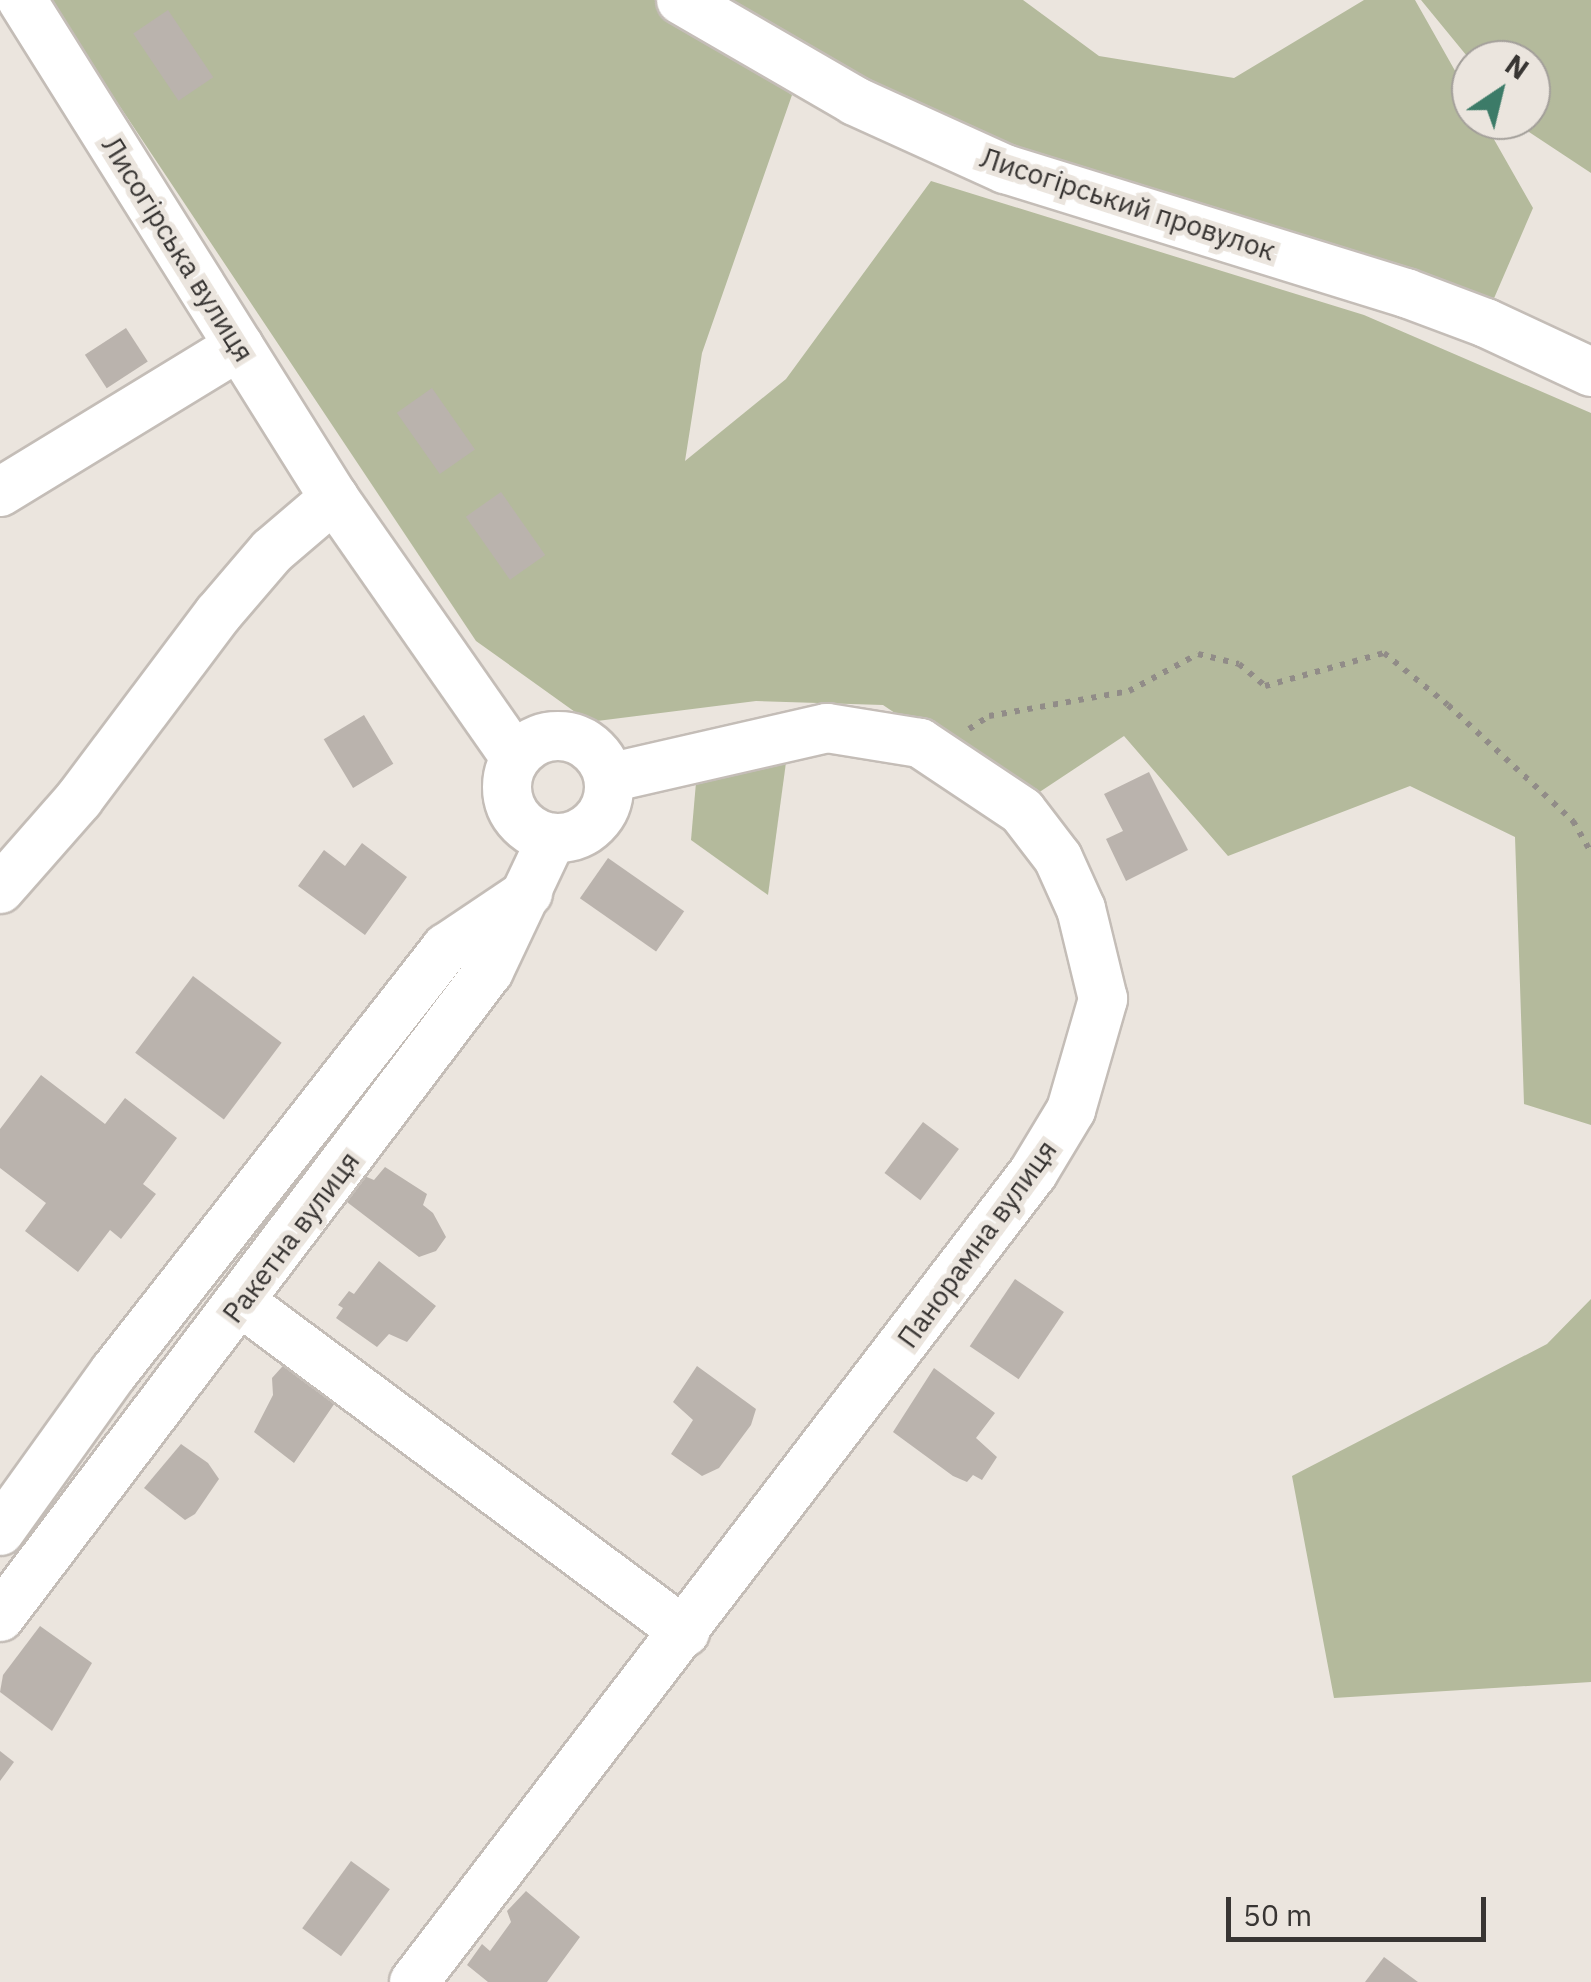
<!DOCTYPE html>
<html>
<head>
<meta charset="utf-8">
<style>
  body { margin:0 }
  #map { position:relative; width:1591px; height:1982px; overflow:hidden; background:#ebe5de; font-family:"IBM Plex Sans",sans-serif }
  div>[style] { position:absolute }
  .green>* { inset:0; background:#b4ba9c }
  .building>* { inset:0; background:#bab3ad; transform-origin:0 0 }
  .path>* { height:6px; margin-top:-3px; transform-origin:0; background:repeating-linear-gradient(90deg,#918c88 0 5px,transparent 0 13px) }
  .roads { filter:drop-shadow(2px 0 #c4bdb7) drop-shadow(-2px 0 #c4bdb7) drop-shadow(0 2px #c4bdb7) drop-shadow(0 -2px #c4bdb7) }
  .minor>* { height:48px; margin:-24px; padding:0 24px; transform-origin:24px; border-radius:24px; background:#fff }
  .minor>.ring { margin:-24px; padding:0; box-sizing:content-box; background:none; border:48px solid #fff; border-radius:50% }
  span { translate:-50% -50%; white-space:nowrap; text-align:center; line-height:1.15; -webkit-text-stroke:10px #ebe5de; paint-order:stroke }
  .street-label { font-size:28px; color:#383533 }
  .north { position:absolute; left:1451px; top:40px; width:100px; height:100px; box-sizing:border-box; background:#ebe5de; border:2px solid #a39f9a; border-radius:50%; rotate:35deg; font-size:28px; font-weight:700; line-height:40px; text-align:center; color:#383533 }
  .north::after { content:''; display:block; margin:auto; width:35px; height:45px; background:#3c7b68; clip-path:polygon(50% 0,100% 100%,50% 72%,0 100%) }
  .scale { position:absolute; left:1226px; top:1897px; width:260px; height:45px; box-sizing:border-box; border:5px solid #383533; border-top:0; padding-left:12px; font-size:30px; line-height:35px; white-space:nowrap; color:#383533; -webkit-text-stroke:8px #ebe5de; paint-order:stroke }
</style>
</head>
<body>
<div id="map">
  <div class="green">
    <i style="clip-path:polygon(49px 0,662px 0,792px 95px,702px 353px,685px 461px,786px 379px,931px 181px,1364px 315px,1591px 413px,1591px 1125px,1524px 1104px,1515px 837px,1410px 786px,1228px 856px,1124px 736px,1026px 801px,883px 705px,756px 701px,589px 722px,476px 641px)"></i>
    <i style="clip-path:polygon(724px 0,1023px 0,1099px 56px,1234px 78px,1364px 0,1415px 0,1471px 99px,1471px 120px,1483px 120px,1533px 208px,1492px 303px,1011px 153px,755px 24px)"></i>
    <i style="clip-path:polygon(1421px 0,1591px 0,1591px 173px,1529px 132px,1519px 120px,1531px 120px,1531px 60px,1471px 61px)"></i>
    <i style="clip-path:polygon(787px 755px,768px 895px,691px 840px,697px 771px)"></i>
    <i style="clip-path:polygon(1591px 1299px,1591px 1682px,1334px 1698px,1292px 1476px,1547px 1344px)"></i>
  </div>
  <div class="building">
    <i style="left:168px;top:10px;width:81px;height:42px;rotate:56deg"></i>
    <i style="left:126px;top:328px;width:40px;height:49px;rotate:57deg"></i>
    <i style="left:432px;top:388px;width:75px;height:43px;rotate:55deg"></i>
    <i style="left:501px;top:492px;width:77px;height:43px;rotate:55deg"></i>
    <i style="left:364px;top:715px;width:57px;height:47px;rotate:59deg"></i>
    <i style="clip-path:polygon(1149px 772px,1188px 850px,1126px 881px,1106px 839px,1123px 831px,1104px 794px)"></i>
    <i style="clip-path:polygon(362px 843px,407px 877px,365px 935px,298px 886px,324px 850px,345px 866px)"></i>
    <i style="left:608px;top:858px;width:93px;height:49px;rotate:35deg"></i>
    <i style="left:193px;top:976px;width:111px;height:96px;rotate:37deg"></i>
    <i style="clip-path:polygon(41px 1075px,105px 1124px,125px 1098px,177px 1138px,143px 1184px,156px 1194px,121px 1239px,110px 1230px,78px 1272px,25px 1231px,46px 1203px,0 1168px,0 1129px)"></i>
    <i style="left:923px;top:1122px;width:45px;height:64px;rotate:37deg"></i>
    <i style="clip-path:polygon(385px 1167px,427px 1194px,423px 1205px,433px 1213px,446px 1237px,436px 1251px,419px 1257px,343px 1199px,362px 1175px,374px 1180px)"></i>
    <i style="clip-path:polygon(379px 1261px,436px 1306px,407px 1342px,389px 1334px,377px 1347px,336px 1318px,343px 1308px,338px 1305px,349px 1291px,354px 1294px)"></i>
    <i style="left:1015px;top:1279px;width:59px;height:81px;rotate:34deg"></i>
    <i style="clip-path:polygon(290px 1358px,341px 1394px,294px 1463px,254px 1432px,273px 1395px,272px 1378px)"></i>
    <i style="clip-path:polygon(697px 1366px,756px 1409px,751px 1425px,719px 1468px,702px 1476px,671px 1454px,693px 1420px,673px 1402px)"></i>
    <i style="clip-path:polygon(934px 1368px,995px 1413px,976px 1438px,997px 1457px,982px 1480px,973px 1475px,967px 1482px,953px 1476px,893px 1432px)"></i>
    <i style="clip-path:polygon(181px 1444px,208px 1463px,219px 1479px,195px 1514px,185px 1520px,144px 1488px)"></i>
    <i style="clip-path:polygon(40px 1626px,92px 1663px,52px 1731px,0 1692px,3px 1675px)"></i>
    <i style="clip-path:polygon(0 1751px,14px 1762px,0 1781px)"></i>
    <i style="left:351px;top:1861px;width:48px;height:83px;rotate:36deg"></i>
    <i style="clip-path:polygon(526px 1891px,580px 1937px,547px 1982px,488px 1982px,467px 1965px,482px 1944px,490px 1951px,511px 1922px,507px 1911px)"></i>
    <i style="clip-path:polygon(1384px 1957px,1418px 1982px,1365px 1982px)"></i>
  </div>
  <div class="path">
    <i style="left:969px;top:729px;width:24px;rotate:-33deg"></i>
    <i style="left:989px;top:716px;width:142px;rotate:-10.1deg"></i>
    <i style="left:1129px;top:691px;width:78px;rotate:-28.2deg"></i>
    <i style="left:1198px;top:654px;width:42px;rotate:13.7deg"></i>
    <i style="left:1239px;top:664px;width:34px;rotate:40deg"></i>
    <i style="left:1265px;top:686px;width:123px;rotate:-15.5deg"></i>
    <i style="left:1384px;top:653px;width:82px;rotate:39.1deg"></i>
    <i style="left:1448px;top:705px;width:171px;rotate:42.9deg"></i>
    <i style="left:1573px;top:821px;width:36px;rotate:60deg"></i>
  </div>
  <div class="roads">
    <div class="minor">
      <i style="left:22px;top:0;width:588px;rotate:57.93deg"></i>
      <i style="left:334px;top:498px;width:316px;rotate:55.1deg"></i>
      <i style="left:681px;top:0;width:201px;rotate:30.1deg"></i>
      <i style="left:855px;top:101px;width:165px;rotate:24.4deg"></i>
      <i style="left:1005px;top:169px;width:420px;rotate:17.2deg"></i>
      <i style="left:1406px;top:293px;width:85px;rotate:20.6deg"></i>
      <i style="left:1486px;top:323px;width:116px;rotate:25deg"></i>
      <i style="left:0;top:492px;width:280px;rotate:-31.4deg"></i>
      <i class="ring" style="left:507px;top:736px;width:54px;height:54px"></i>
      <i style="left:0;top:889px;width:120px;rotate:-48.7deg"></i>
      <i style="left:79px;top:799px;width:231px;rotate:-53.1deg"></i>
      <i style="left:218px;top:614px;width:83px;rotate:-49.4deg"></i>
      <i style="left:272px;top:551px;width:82px;rotate:-40.5deg"></i>
      <i style="left:242px;top:1303px;width:552px;rotate:36.6deg"></i>
      <i style="left:0;top:1531px;width:196px;rotate:-54.4deg"></i>
      <i style="left:114px;top:1372px;width:539px;rotate:-51.94deg"></i>
      <i style="left:446px;top:948px;width:99px;rotate:-33.9deg"></i>
      <i style="left:0;top:1617px;width:810px;rotate:-52.88deg"></i>
      <i style="left:489px;top:971px;width:147px;rotate:-64.7deg"></i>
      <i style="left:414px;top:1982px;width:1019px;rotate:-52.58deg"></i>
      <i style="left:1033px;top:1173px;width:74px;rotate:-58.9deg"></i>
      <i style="left:1071px;top:1110px;width:116px;rotate:-73.9deg"></i>
      <i style="left:1103px;top:999px;width:93px;rotate:-103.7deg"></i>
      <i style="left:1081px;top:909px;width:56px;rotate:-114.3deg"></i>
      <i style="left:1058px;top:858px;width:59px;rotate:-127.5deg"></i>
      <i style="left:1022px;top:811px;width:123px;rotate:-146.3deg"></i>
      <i style="left:920px;top:743px;width:94px;rotate:-170.8deg"></i>
      <i style="left:827px;top:728px;width:224px;rotate:167.1deg"></i>
    </div>
  </div>
  <div class="street-label">
    <span style="left:1128px;top:204px;rotate:18deg">Лисогірський провулок</span>
    <span style="left:178px;top:249px;rotate:58deg">Лисогірська вулиця</span>
    <span style="left:291px;top:1237px;rotate:-53deg">Ракетна вулиця</span>
    <span style="left:977px;top:1244px;rotate:-54deg">Панорамна вулиця</span>
  </div>
  <div class="north">N</div>
  <div class="scale">50 m</div>
</div>
</body>
</html>
